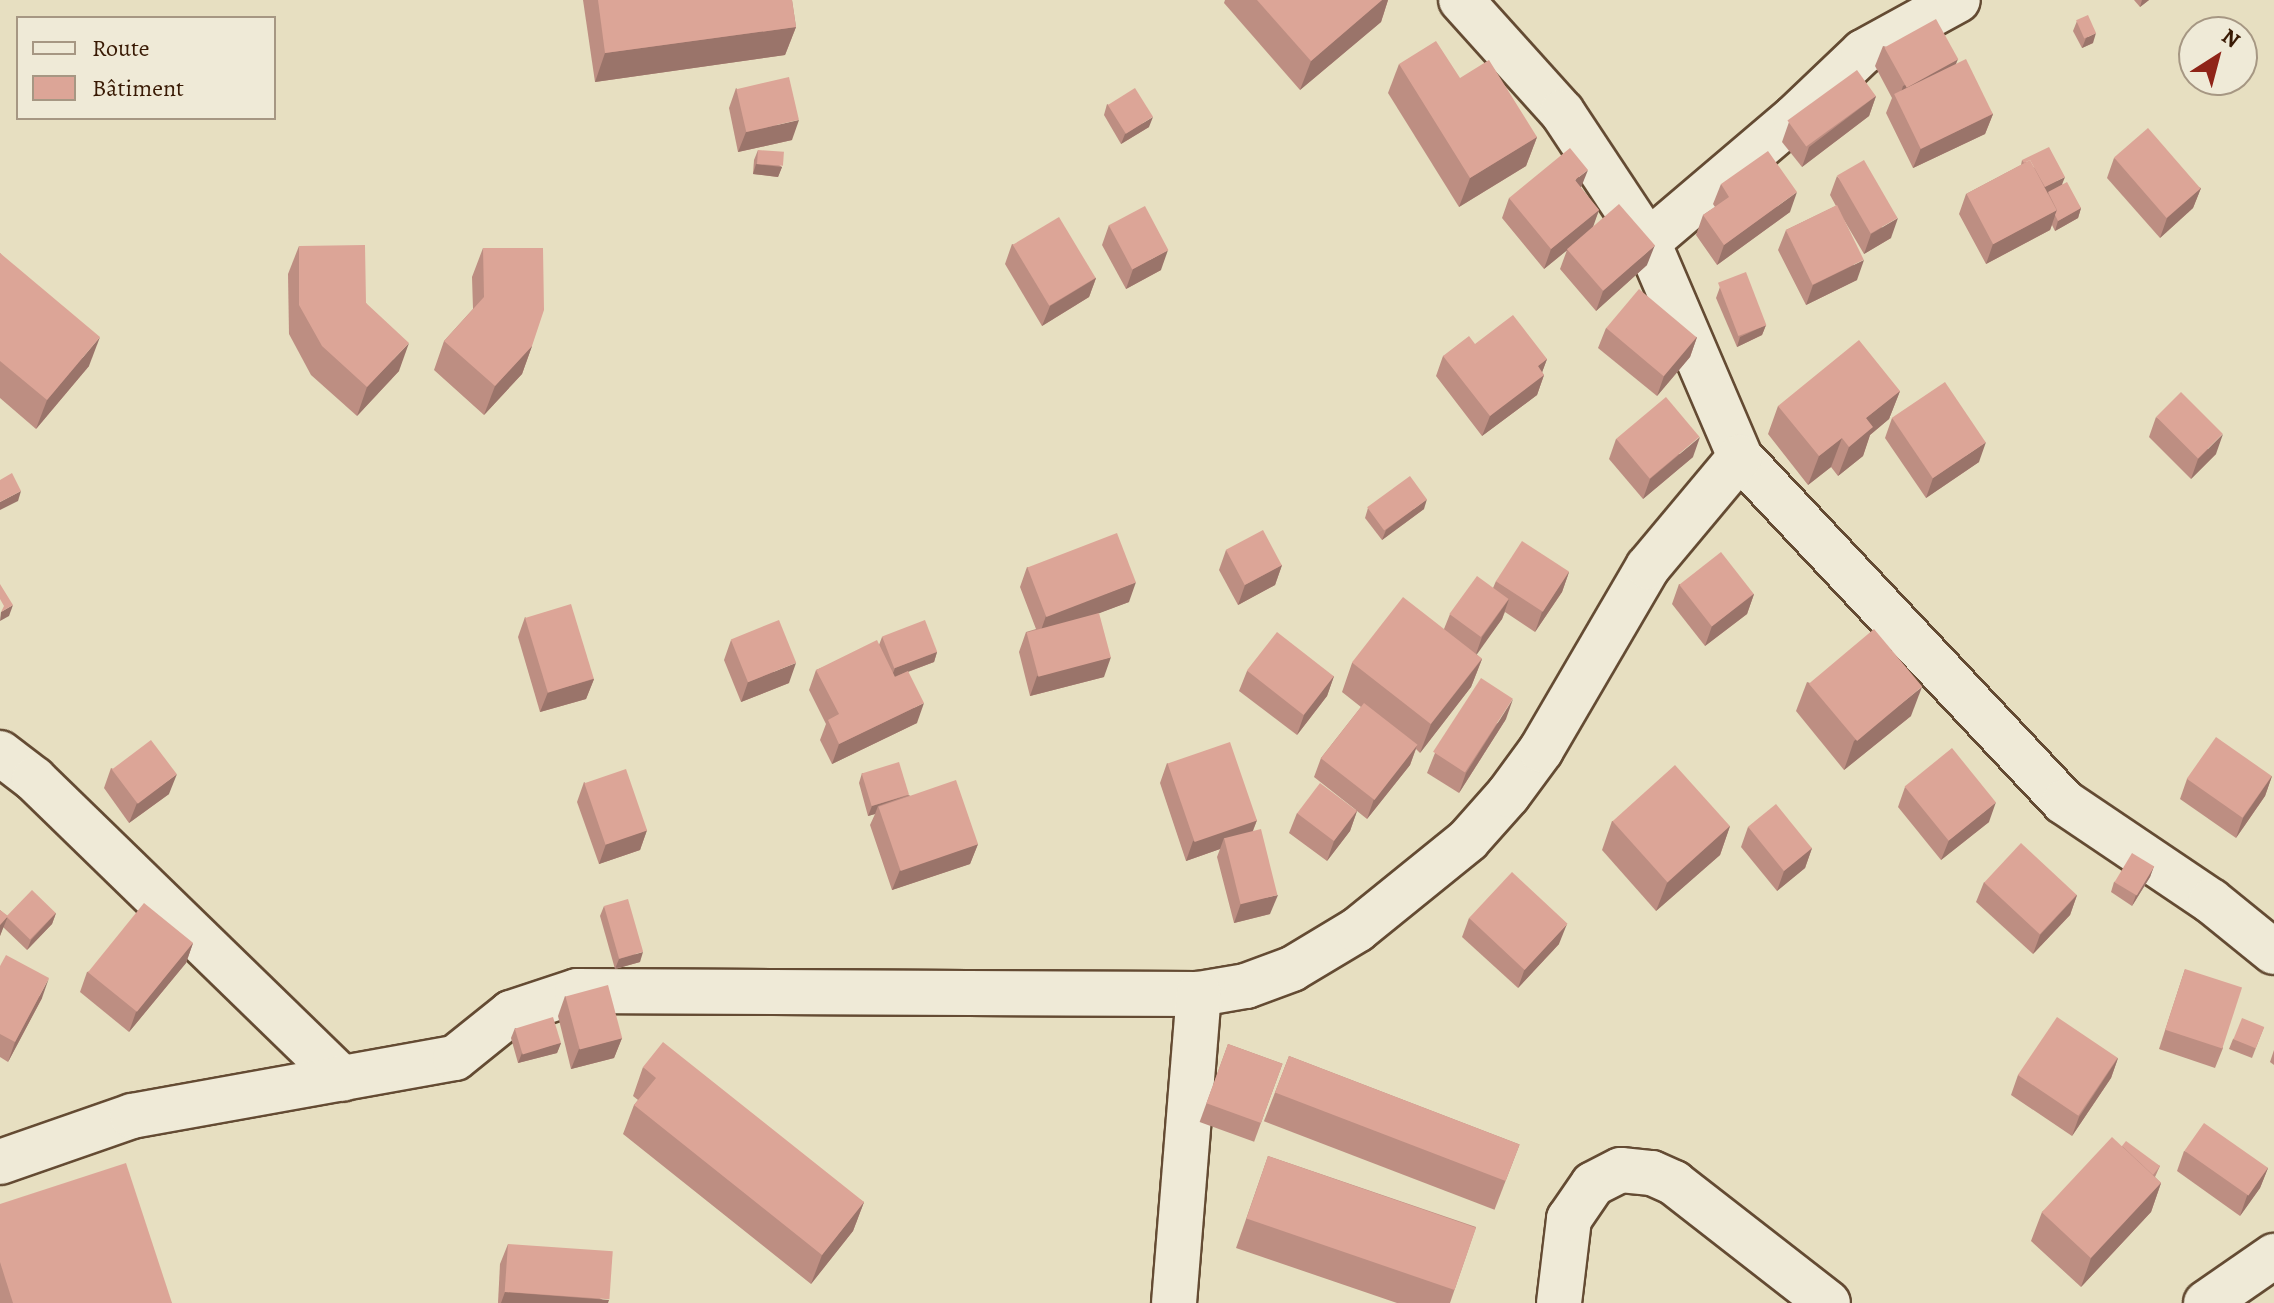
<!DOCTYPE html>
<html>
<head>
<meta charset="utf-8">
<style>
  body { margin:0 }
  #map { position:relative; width:2274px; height:1303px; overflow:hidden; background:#e7dfc1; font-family:Alegreya,serif }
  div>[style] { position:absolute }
  .roads { filter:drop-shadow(2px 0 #644b33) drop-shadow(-2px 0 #644b33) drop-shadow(0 2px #644b33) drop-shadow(0 -2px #644b33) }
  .minor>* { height:44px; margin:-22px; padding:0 22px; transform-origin:22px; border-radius:22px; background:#efead7 }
  .wall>* { inset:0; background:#bd8e82; transform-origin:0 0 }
  .shaded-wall>* { inset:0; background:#9a746a }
  .building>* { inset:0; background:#dca597; transform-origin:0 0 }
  span { translate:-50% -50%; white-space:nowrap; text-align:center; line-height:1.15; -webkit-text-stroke:6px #efead7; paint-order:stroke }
  .legend { position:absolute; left:16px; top:16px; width:260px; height:104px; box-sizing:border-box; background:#efead7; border:2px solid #a69783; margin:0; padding:10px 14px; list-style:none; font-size:24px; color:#391a04 }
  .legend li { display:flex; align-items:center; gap:16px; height:40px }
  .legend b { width:40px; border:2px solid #a69783 }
  .north { position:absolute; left:2178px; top:16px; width:80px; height:80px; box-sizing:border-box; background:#efead7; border:2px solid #a69783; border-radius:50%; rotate:36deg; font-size:22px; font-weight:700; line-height:32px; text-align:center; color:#391a04 }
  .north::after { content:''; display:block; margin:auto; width:28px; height:36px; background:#8f2418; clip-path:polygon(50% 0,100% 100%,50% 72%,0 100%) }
</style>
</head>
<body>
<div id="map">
  <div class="roads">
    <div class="minor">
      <i style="left:1461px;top:0;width:151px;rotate:48deg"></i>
      <i style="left:1562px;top:112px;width:156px;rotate:56.5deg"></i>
      <i style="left:1648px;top:242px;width:234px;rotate:66.8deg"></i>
      <i style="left:1740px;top:457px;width:473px;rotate:46.8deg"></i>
      <i style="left:2064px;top:802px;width:177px;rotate:34deg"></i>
      <i style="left:2211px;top:901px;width:81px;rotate:39deg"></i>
      <i style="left:1648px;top:242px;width:193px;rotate:-40.4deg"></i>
      <i style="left:1795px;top:117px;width:94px;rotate:-43.7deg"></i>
      <i style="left:1863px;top:52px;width:108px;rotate:-28.7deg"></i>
      <i style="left:0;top:753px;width:43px;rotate:37.4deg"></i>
      <i style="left:34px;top:779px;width:430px;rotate:44.2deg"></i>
      <i style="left:0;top:1162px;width:140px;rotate:-19.2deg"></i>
      <i style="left:132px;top:1116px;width:328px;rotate:-10.2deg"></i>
      <i style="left:455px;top:1058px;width:72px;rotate:-38.8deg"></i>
      <i style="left:511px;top:1013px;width:70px;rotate:-18.4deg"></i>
      <i style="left:577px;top:991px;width:622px;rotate:0.28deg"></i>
      <i style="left:1199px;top:994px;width:48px;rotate:-9.7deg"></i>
      <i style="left:1246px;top:986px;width:49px;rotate:-20.3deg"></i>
      <i style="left:1292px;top:969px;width:76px;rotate:-31deg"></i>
      <i style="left:1357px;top:930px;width:143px;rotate:-39deg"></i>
      <i style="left:1468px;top:840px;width:60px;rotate:-48.4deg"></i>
      <i style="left:1508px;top:795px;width:56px;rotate:-53.7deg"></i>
      <i style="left:1541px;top:750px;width:212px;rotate:-59.7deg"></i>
      <i style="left:1648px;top:567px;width:143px;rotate:-50.1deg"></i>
      <i style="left:1174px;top:1303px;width:310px;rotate:-85.4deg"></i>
      <i style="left:1559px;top:1303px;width:85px;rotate:-83.2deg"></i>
      <i style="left:1569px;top:1219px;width:42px;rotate:-55.6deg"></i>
      <i style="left:1593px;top:1184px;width:31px;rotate:-27deg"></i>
      <i style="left:1621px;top:1170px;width:31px;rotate:6deg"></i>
      <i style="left:1652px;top:1173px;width:24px;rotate:24deg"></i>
      <i style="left:1674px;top:1183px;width:195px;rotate:37.9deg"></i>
      <i style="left:2206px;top:1303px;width:83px;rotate:-34.7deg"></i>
    </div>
  </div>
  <div class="wall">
    <i style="clip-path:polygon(583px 0,792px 0,796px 27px,785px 55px,595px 82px)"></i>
    <i style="clip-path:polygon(1225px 0,1388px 0,1381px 22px,1300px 90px,1224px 3px)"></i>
    <i style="clip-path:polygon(2134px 0,2149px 0,2140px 7px)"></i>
    <i style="clip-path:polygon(2077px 21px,2093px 43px,2082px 48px,2073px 31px)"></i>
    <i style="clip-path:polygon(1883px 46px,1956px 64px,1993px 114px,1985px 134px,1913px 168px,1886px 113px,1892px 98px,1875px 66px)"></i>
    <i style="clip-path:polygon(1399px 64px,1537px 137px,1526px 166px,1459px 207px,1388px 93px)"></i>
    <i style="clip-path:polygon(736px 88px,792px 140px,738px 152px,729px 108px)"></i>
    <i style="clip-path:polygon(1876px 96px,1869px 116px,1802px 167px,1782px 142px,1789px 122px)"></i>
    <i style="clip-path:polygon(1107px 104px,1149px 127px,1121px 144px,1104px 115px)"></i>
    <i style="clip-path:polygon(758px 150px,782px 167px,778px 177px,753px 174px,754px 160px)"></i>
    <i style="clip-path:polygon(2114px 158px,2201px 188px,2193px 208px,2160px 238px,2107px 178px)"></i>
    <i style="clip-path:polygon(2022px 160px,2062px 184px,2081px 208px,2078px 218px,2055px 231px,2052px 225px,2050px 230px,1986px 264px,1959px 214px,1966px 194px,2021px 165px)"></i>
    <i style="clip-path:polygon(1837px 176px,1891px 238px,1864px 254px,1844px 220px,1857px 280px,1806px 305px,1778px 250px,1786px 230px,1836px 206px,1830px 195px)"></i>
    <i style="clip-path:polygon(1721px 184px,1790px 212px,1717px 265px,1696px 235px,1703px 215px,1715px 207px,1713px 204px)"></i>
    <i style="clip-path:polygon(1581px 188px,1599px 210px,1592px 227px,1647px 265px,1596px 311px,1560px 269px,1567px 250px,1544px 269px,1502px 218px,1509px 198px)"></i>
    <i style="clip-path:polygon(1109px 225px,1161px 270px,1126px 289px,1102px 245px)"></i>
    <i style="clip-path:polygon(1012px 244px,1096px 278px,1089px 297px,1042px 326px,1005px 264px)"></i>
    <i style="clip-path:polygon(299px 246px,366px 303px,399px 371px,357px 416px,311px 375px,289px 334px,288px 274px)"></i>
    <i style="clip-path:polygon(483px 248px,532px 346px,522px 374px,484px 415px,434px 370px,444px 341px,473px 309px,472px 277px)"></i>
    <i style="clip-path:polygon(0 253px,89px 366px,36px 429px,0 398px)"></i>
    <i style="clip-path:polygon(1720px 287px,1766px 325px,1762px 335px,1737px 347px,1716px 298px)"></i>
    <i style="clip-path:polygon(1606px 328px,1697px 337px,1690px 357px,1657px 396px,1598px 348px)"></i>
    <i style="clip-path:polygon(1475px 344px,1547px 359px,1542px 372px,1544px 375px,1537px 395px,1482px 436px,1436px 376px,1443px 356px)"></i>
    <i style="clip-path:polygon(1900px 391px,1889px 419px,1870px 435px,1863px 456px,1838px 476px,1831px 467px,1808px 485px,1768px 434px,1778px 406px)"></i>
    <i style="clip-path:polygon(2156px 417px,2216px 454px,2191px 479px,2149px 437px)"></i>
    <i style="clip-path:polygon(1892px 418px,1979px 462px,1926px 498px,1885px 438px)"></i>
    <i style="clip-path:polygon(1616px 439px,1693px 457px,1643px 499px,1609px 459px)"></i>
    <i style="clip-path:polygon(1368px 508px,1424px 509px,1382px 540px,1365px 518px)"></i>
    <i style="clip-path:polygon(1226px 550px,1282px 565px,1275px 585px,1238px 605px,1219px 570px)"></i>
    <i style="clip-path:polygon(1027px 567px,1129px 602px,1096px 614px,1104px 677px,1030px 696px,1019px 652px,1026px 632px,1036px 629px,1020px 587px)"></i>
    <i style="clip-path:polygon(1569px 572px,1562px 592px,1535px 632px,1505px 612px,1502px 619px,1476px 654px,1482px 659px,1471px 687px,1420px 753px,1416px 749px,1410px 765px,1367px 819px,1357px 811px,1350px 831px,1327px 861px,1289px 833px,1297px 813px,1356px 810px,1314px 777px,1321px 758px,1361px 707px,1342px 692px,1352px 663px,1444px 629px,1450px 614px,1493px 588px,1496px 581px)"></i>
    <i style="clip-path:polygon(1679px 584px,1754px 594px,1747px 614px,1705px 646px,1672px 604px)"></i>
    <i style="clip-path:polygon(525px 617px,594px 679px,586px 699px,540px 712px,518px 637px)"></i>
    <i style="clip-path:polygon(882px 637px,937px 652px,934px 662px,908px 672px,917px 723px,832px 764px,820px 740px,826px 724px,809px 690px,816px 670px,879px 645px)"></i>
    <i style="clip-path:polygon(731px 640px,789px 683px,741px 702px,724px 660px)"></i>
    <i style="clip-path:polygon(1247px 671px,1334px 676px,1327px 696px,1297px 735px,1239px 691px)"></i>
    <i style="clip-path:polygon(1807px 682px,1911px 716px,1844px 770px,1796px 711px)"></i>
    <i style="clip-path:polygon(1506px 719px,1459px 793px,1427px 773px,1435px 753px)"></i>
    <i style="clip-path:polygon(1167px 763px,1257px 820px,1253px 831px,1270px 914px,1234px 923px,1217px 857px,1220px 849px,1186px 861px,1160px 783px)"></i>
    <i style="clip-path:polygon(111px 768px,169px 794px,129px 823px,104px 788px)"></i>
    <i style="clip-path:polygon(862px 773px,909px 795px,978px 844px,970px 864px,892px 890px,870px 825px,875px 814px,868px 816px,859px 783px)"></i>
    <i style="clip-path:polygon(2272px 776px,2265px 796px,2236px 838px,2180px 799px,2187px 779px)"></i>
    <i style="clip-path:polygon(584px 782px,647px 830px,640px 850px,599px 864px,577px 802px)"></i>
    <i style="clip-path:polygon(1905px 787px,1989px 822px,1941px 860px,1898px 807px)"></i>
    <i style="clip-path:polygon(1612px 821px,1730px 826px,1720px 855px,1656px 911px,1602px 850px)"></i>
    <i style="clip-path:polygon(1748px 827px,1812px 848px,1805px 868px,1777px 891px,1741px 847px)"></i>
    <i style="clip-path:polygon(2154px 866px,2150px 877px,2132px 906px,2111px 892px,2114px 882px)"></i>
    <i style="clip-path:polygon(1984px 882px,2077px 895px,2070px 915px,2033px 954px,1976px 902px)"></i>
    <i style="clip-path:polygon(604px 906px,640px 962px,615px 969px,600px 916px)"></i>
    <i style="clip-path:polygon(0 910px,7px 916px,56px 913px,52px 924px,27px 950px,3px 927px,0 936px)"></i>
    <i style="clip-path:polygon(1469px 918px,1559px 944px,1518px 988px,1462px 937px)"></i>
    <i style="clip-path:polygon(193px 943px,186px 963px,129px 1032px,80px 992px,87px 972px)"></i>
    <i style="clip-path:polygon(0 966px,42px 998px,8px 1062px,0 1057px)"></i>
    <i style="clip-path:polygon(2185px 969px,2223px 1048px,2215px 1068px,2159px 1049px)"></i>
    <i style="clip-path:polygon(565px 996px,622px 1038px,614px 1058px,571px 1069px,558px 1016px)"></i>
    <i style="clip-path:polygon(2264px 1027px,2252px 1058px,2229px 1049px,2233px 1039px)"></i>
    <i style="clip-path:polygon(515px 1028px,561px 1043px,557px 1053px,518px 1063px,511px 1038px)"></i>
    <i style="left:1228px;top:1044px;width:58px;height:83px;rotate:20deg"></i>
    <i style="clip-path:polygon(2274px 1050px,2274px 1065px,2270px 1062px)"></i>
    <i style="left:1289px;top:1056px;width:247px;height:70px;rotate:21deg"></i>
    <i style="clip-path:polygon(2118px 1058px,2111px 1078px,2072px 1136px,2011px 1095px,2018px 1075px)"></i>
    <i style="clip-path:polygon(643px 1067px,864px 1202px,853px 1231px,811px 1284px,623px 1134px,634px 1105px,638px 1100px,633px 1096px)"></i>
    <i style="clip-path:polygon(2122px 1146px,2160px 1166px,2155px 1177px,2161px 1183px,2151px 1212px,2081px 1287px,2031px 1241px,2042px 1212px)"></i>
    <i style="clip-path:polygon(2184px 1151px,2268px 1168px,2260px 1188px,2240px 1216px,2177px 1171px)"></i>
    <i style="clip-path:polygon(1268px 1156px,1476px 1227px,1450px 1303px,1397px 1303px,1236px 1248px)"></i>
    <i style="clip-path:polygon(0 1204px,172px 1303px,0 1303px)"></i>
    <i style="clip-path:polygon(508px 1244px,608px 1303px,498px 1303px,500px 1264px)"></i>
  </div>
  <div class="shaded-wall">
    <i style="clip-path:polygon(1382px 0,1388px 0,1381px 22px,1300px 90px,1311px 61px)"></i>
    <i style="clip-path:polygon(2142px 0,2149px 0,2140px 7px)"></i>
    <i style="clip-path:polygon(796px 27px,785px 55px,595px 82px,605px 53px)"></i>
    <i style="clip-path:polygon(2096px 33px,2093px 43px,2082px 48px,2086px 38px)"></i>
    <i style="clip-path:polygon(1958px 59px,1950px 79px,1898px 102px,1903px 86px)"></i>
    <i style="clip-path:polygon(1876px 96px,1869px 116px,1802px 167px,1809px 147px)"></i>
    <i style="clip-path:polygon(1993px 114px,1985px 134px,1913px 168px,1921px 148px)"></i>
    <i style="clip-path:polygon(1153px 117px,1149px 127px,1121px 144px,1125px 134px)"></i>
    <i style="clip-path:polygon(799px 120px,792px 140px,738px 152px,746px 132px)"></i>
    <i style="clip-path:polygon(1537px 137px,1526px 166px,1459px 207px,1470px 178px)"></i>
    <i style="clip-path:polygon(756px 164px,782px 167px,778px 177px,753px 174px)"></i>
    <i style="clip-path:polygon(1588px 170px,1580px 190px,1575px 180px)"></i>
    <i style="clip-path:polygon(2065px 177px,2061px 187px,2037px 199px,2040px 189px)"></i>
    <i style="clip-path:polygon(2201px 188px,2193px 208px,2160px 238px,2167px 218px)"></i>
    <i style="clip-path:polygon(1797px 192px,1790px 212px,1717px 265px,1724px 245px)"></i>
    <i style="clip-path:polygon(2081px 208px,2078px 218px,2055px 231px,2058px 221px)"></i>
    <i style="clip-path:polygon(1599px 210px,1592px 230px,1544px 269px,1551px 249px)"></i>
    <i style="clip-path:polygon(2057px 210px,2050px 230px,1986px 264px,1993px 244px)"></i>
    <i style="clip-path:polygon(1898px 218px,1891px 238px,1864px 254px,1871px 234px)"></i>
    <i style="clip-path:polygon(1655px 245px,1647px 265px,1596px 311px,1603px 291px)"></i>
    <i style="clip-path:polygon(1168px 250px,1161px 270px,1126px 289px,1133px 269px)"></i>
    <i style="clip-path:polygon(1864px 260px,1857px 280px,1806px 305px,1813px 285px)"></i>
    <i style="clip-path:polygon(1096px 278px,1089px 297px,1042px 326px,1050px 306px)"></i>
    <i style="clip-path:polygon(1766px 325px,1762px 335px,1737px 347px,1740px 337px)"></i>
    <i style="clip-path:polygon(100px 337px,89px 366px,36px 429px,47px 400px)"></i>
    <i style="clip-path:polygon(1697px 337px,1690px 357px,1657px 396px,1664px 376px)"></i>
    <i style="clip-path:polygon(409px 343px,399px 371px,357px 416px,367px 387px)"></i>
    <i style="clip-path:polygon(532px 346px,522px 374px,484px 415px,495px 386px)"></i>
    <i style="clip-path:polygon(1547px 359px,1540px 378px,1544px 375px,1537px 395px,1482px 436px,1490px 416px,1538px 366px)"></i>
    <i style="clip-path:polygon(1900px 391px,1889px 419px,1870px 435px,1863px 456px,1838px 476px,1849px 447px,1866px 418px)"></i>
    <i style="clip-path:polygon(2223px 434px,2216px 454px,2191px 479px,2198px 459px)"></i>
    <i style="clip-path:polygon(1700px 437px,1693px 457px,1643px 499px,1650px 479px)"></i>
    <i style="clip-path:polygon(1842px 438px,1831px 467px,1808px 485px,1819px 456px)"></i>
    <i style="clip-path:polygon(1986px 442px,1979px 462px,1926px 498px,1933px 478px)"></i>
    <i style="clip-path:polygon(21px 491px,18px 501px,0 510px,0 502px)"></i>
    <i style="clip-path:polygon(1427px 499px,1424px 509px,1382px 540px,1386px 530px)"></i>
    <i style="clip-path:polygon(1282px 565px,1275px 585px,1238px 605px,1245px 585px)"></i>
    <i style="clip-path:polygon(1569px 572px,1562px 592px,1535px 632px,1542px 612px)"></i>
    <i style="clip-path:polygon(1136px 582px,1129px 602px,1039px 636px,1046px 616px)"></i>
    <i style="clip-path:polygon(1754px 594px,1747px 614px,1705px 646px,1712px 626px)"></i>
    <i style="clip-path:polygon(1509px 599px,1502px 619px,1475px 657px,1482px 637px)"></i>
    <i style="clip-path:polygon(13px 605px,9px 616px,0 621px,1px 612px)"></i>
    <i style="clip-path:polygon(937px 652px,934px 662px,891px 678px,895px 668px)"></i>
    <i style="clip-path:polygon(1111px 657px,1104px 677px,1030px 696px,1037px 676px)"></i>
    <i style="clip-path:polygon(1482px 659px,1471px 687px,1420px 753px,1431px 724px)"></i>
    <i style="clip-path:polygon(796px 663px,789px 683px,741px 702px,748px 682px)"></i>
    <i style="clip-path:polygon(1334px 676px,1327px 696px,1297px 735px,1304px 715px)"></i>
    <i style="clip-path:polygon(594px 679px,586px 699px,540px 712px,548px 692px)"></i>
    <i style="clip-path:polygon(1922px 687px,1911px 716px,1844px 770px,1854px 741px)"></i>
    <i style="clip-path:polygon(1513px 699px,1506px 719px,1459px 793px,1466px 773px)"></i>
    <i style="clip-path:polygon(924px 703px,917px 723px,832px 764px,839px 744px)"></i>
    <i style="clip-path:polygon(1417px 745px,1410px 765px,1367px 819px,1374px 799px)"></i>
    <i style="clip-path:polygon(177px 774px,169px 794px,129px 823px,137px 803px)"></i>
    <i style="clip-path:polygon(2272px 776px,2265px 796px,2236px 838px,2243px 818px)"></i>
    <i style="clip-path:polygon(909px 795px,878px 806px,875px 814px,868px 816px,872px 806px)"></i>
    <i style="clip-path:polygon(1996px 802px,1989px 822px,1941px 860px,1949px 840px)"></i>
    <i style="clip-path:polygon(1357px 811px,1350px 831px,1327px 861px,1334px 841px)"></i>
    <i style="clip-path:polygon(1257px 820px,1249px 840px,1224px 838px,1220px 849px,1186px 861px,1193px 841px)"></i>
    <i style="clip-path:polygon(1730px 826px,1720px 855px,1656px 911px,1667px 883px)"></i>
    <i style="clip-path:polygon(647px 830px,640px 850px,599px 864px,606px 844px)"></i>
    <i style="clip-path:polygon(978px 844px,970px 864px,892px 890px,900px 870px)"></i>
    <i style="clip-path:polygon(1812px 848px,1805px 868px,1777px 891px,1784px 871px)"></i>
    <i style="clip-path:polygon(2154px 866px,2150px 877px,2132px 906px,2136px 895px)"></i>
    <i style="clip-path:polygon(1278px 895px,1270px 914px,1234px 923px,1241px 903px)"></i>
    <i style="clip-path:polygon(2077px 895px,2070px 915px,2033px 954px,2040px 935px)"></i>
    <i style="clip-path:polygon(56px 913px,52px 924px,27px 950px,31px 940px)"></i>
    <i style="clip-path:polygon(8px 916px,0 936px,0 925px)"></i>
    <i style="clip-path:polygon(1567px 924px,1559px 944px,1518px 988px,1525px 968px)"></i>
    <i style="clip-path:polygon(193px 943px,186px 963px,129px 1032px,136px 1012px)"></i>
    <i style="clip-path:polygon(643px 952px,640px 962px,615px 969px,619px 959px)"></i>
    <i style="clip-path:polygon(49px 978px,42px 998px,8px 1062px,15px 1042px)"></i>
    <i style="clip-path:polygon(622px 1038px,614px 1058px,571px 1069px,579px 1049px)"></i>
    <i style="clip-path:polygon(561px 1043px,557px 1053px,518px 1063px,522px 1053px)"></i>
    <i style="clip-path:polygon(2118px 1058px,2111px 1078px,2072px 1136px,2079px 1117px)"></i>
    <i style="clip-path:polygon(2268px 1168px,2260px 1188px,2240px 1216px,2247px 1196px)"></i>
    <i style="clip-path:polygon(2161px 1183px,2151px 1212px,2081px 1287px,2091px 1258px)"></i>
    <i style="clip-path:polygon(864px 1202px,853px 1231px,811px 1284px,822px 1255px)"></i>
    <i style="clip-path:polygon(505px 1292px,609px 1300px,608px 1303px,501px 1303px)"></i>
  </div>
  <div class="building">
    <i style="clip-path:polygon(598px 0,792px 0,796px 27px,605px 53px)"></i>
    <i style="clip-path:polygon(1257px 0,1382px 0,1311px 61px)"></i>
    <i style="left:2088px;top:15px;width:20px;height:13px;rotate:66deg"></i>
    <i style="left:1936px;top:19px;width:46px;height:59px;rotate:61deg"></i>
    <i style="clip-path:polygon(1436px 41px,1460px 78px,1489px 60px,1537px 137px,1470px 178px,1399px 64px)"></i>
    <i style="left:1966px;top:59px;width:61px;height:80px;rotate:64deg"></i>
    <i style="left:1857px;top:70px;width:32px;height:86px;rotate:54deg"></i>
    <i style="left:789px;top:77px;width:44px;height:54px;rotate:77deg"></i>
    <i style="left:1135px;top:88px;width:34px;height:32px;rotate:58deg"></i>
    <i style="left:2148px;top:128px;width:80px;height:45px;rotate:49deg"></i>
    <i style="clip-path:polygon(2049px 147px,2065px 177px,2045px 187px,2030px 160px,2024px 163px,2022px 160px)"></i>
    <i style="clip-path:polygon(1570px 148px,1588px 170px,1575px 180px,1599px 210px,1551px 249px,1509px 198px)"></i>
    <i style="left:758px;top:150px;width:26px;height:14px;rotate:4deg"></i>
    <i style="clip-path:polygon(1768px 151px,1797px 192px,1724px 245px,1703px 215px,1729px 197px,1721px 184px)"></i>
    <i style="left:1864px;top:160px;width:67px;height:31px;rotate:60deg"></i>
    <i style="left:2030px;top:160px;width:57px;height:72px;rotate:62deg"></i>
    <i style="clip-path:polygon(2067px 182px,2081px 208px,2058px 221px,2055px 215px,2057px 210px,2048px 192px)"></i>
    <i style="left:1619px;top:204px;width:55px;height:69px;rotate:49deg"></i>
    <i style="left:1837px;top:205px;width:61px;height:57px;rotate:64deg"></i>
    <i style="left:1145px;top:206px;width:50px;height:41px;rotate:62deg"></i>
    <i style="left:1059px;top:217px;width:71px;height:54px;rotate:59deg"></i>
    <i style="clip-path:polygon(365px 245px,366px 303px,409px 343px,367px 387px,322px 346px,299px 305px,299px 246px)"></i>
    <i style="clip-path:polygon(483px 248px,543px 248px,544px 310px,532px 346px,495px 386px,444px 341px,484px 297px)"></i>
    <i style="clip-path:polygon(0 253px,100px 337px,47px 400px,0 361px)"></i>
    <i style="left:1746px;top:272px;width:57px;height:30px;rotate:69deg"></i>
    <i style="left:1639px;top:289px;width:75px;height:51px;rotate:40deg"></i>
    <i style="clip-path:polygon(1513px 315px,1547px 359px,1538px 366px,1544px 375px,1490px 416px,1443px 356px,1469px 336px,1475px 344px)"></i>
    <i style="clip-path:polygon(1859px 340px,1900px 391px,1866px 418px,1873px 427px,1849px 447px,1842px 438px,1819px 456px,1778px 406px)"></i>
    <i style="left:1945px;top:382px;width:73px;height:64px;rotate:56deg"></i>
    <i style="left:2181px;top:392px;width:59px;height:35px;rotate:45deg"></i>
    <i style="left:1666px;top:397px;width:52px;height:65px;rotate:50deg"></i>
    <i style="clip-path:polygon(12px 473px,21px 491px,0 502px,0 480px)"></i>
    <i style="left:1410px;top:476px;width:29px;height:53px;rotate:54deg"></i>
    <i style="left:1263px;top:530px;width:40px;height:42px;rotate:62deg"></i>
    <i style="left:1117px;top:533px;width:53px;height:96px;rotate:69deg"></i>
    <i style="left:1522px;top:541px;width:56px;height:48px;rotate:33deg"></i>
    <i style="left:1721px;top:552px;width:53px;height:53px;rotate:52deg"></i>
    <i style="left:1477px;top:576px;width:39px;height:47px;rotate:36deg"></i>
    <i style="clip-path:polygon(0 584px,13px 605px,1px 612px,4px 606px,0 599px)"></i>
    <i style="left:1403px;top:597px;width:100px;height:83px;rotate:38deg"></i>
    <i style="left:571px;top:604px;width:78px;height:48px;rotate:73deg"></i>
    <i style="left:1099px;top:613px;width:46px;height:75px;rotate:75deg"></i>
    <i style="left:779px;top:620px;width:46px;height:52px;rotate:68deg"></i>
    <i style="left:925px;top:620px;width:34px;height:46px;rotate:69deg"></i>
    <i style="left:1874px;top:629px;width:75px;height:85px;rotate:50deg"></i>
    <i style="left:1277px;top:632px;width:72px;height:49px;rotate:38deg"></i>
    <i style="clip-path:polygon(877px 640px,895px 677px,908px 671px,924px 703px,839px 744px,828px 720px,839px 714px,816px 670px)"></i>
    <i style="left:1481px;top:678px;width:38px;height:88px;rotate:33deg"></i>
    <i style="left:1364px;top:703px;width:68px;height:70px;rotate:38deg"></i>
    <i style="left:2216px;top:737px;width:68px;height:51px;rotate:35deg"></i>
    <i style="left:151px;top:740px;width:43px;height:49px;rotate:53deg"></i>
    <i style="left:1230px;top:742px;width:83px;height:66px;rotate:71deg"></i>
    <i style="left:1952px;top:748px;width:70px;height:61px;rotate:51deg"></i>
    <i style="left:899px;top:762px;width:34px;height:39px;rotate:73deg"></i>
    <i style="left:1675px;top:765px;width:82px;height:84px;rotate:48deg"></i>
    <i style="left:626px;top:769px;width:65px;height:44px;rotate:71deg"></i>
    <i style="left:956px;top:780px;width:68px;height:82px;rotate:71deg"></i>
    <i style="left:1320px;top:783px;width:46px;height:38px;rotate:37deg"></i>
    <i style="left:1776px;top:804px;width:57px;height:36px;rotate:51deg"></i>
    <i style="left:1261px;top:829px;width:68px;height:38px;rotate:76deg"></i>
    <i style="left:2021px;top:843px;width:76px;height:54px;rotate:43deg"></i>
    <i style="left:2132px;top:853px;width:26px;height:34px;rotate:31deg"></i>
    <i style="left:1512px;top:872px;width:76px;height:63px;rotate:43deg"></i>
    <i style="left:32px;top:890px;width:33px;height:37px;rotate:44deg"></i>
    <i style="left:628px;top:899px;width:55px;height:25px;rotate:74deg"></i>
    <i style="left:144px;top:903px;width:63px;height:89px;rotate:39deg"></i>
    <i style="clip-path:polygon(0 910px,8px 916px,0 925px)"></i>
    <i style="clip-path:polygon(6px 955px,49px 978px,15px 1042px,0 1034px,0 966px)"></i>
    <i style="left:2185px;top:969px;width:60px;height:64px;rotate:18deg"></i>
    <i style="left:608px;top:985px;width:55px;height:44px;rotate:75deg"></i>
    <i style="left:553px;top:1017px;width:27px;height:40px;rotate:73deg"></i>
    <i style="left:2057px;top:1017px;width:73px;height:70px;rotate:34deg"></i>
    <i style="left:2242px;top:1018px;width:24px;height:23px;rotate:22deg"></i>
    <i style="clip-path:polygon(663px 1042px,864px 1202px,822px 1255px,634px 1105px,656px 1078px,643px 1067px)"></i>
    <i style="left:1228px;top:1044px;width:58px;height:63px;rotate:20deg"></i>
    <i style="left:1289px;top:1056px;width:247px;height:39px;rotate:21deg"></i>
    <i style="left:2204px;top:1123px;width:78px;height:34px;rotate:35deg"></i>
    <i style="left:2112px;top:1137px;width:67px;height:103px;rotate:43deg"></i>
    <i style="clip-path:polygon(2126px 1141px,2160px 1166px,2153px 1175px,2122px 1146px)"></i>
    <i style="left:1268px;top:1156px;width:220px;height:66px;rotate:19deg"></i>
    <i style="clip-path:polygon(126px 1163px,172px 1303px,13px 1303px,0 1262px,0 1204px)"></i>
    <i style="left:508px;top:1244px;width:105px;height:48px;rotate:4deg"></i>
  </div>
  <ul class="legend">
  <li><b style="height:10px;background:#efead7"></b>Route</li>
  <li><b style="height:22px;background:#dca597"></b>Bâtiment</li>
  </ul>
  <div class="north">N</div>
</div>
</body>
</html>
